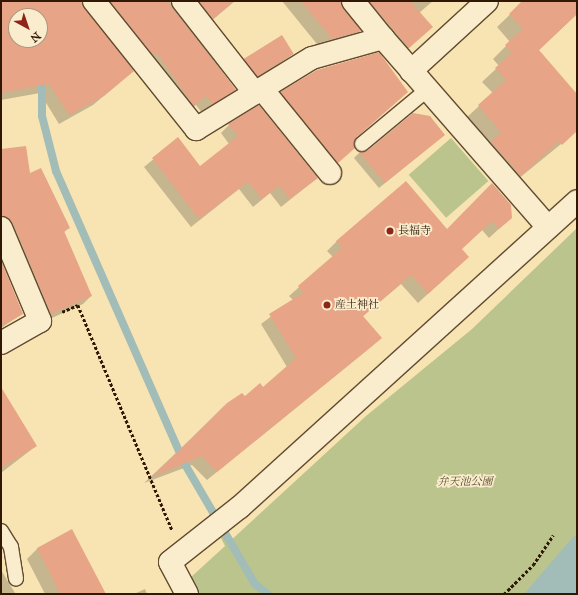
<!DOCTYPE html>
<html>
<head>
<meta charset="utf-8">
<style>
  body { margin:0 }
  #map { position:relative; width:578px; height:595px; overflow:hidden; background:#f8e4b3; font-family:"IM FELL Great Primer","Noto Serif JP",serif }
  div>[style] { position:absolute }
  .green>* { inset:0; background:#bcc48e; transform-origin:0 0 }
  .water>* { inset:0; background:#a2bcb8 }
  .shadow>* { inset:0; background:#0003 }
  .stream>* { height:8px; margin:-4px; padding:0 4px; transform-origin:4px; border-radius:4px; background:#a2bcb8 }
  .building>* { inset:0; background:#e7a486; transform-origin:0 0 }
  .path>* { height:2.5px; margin-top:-1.25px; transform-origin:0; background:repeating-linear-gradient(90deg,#301804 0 3px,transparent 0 5px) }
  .roads { filter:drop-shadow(1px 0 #624b30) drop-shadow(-1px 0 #624b30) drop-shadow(0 1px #624b30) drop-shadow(0 -1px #624b30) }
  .service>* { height:14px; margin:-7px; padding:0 7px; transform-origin:7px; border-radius:7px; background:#faedce }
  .minor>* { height:22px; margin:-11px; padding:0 11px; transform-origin:11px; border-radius:11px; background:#faedce }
  .tertiary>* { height:22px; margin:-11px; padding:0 11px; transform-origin:11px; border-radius:11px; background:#faedce }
  .dots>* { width:11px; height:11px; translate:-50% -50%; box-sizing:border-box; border:2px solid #faedce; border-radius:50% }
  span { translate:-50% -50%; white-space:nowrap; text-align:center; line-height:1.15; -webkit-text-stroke:3.5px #faedce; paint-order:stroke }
  .poi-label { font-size:11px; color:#301804 }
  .left { translate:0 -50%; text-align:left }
  .park-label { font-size:11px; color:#5a4c2d; font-style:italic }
  .frame { position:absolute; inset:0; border:2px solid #301804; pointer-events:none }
  .north { position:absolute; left:8px; top:8px; width:40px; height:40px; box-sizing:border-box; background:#faedce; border:1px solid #a9987d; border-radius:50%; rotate:140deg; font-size:11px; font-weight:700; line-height:16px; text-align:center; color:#301804 }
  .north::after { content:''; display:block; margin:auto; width:14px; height:18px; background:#8f2418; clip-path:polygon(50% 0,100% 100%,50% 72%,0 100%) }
</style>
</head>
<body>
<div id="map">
  <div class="green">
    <i style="left:451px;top:138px;width:57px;height:56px;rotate:49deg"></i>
    <i style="clip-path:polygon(577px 228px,577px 594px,197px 594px,190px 578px,225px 546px,188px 470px,228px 543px,366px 416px,472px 329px)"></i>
  </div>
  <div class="water">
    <i style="clip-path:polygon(577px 535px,577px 594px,524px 594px,573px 537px)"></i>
  </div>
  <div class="shadow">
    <i style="clip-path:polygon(evenodd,1px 1px,82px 1px,83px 9px,133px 71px,93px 105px,59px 124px,40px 93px,1px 100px,1px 1px,16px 16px,40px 16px,40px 40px,16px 40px,16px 16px)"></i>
    <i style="clip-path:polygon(90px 1px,170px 1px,235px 89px,202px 113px,196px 105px,183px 115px)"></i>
    <i style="clip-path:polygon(179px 1px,235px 1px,203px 28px)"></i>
    <i style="clip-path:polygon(282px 1px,340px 1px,360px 31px,350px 41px,321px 49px)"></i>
    <i style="clip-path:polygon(347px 1px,433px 1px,419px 13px,431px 27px,398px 58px)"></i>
    <i style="clip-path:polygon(524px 1px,577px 1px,577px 14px,538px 51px,577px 95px,577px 131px,507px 188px,465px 119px,493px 93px,482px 82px,499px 66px,493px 59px,510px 42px,497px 27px)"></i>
    <i style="clip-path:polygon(293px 54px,247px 86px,234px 70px,245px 60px)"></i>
    <i style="clip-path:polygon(281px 93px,356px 138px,348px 154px,332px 167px,276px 98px)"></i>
    <i style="clip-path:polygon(229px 125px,317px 178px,281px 207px,270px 193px,253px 207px,239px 189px,191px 227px,144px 167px,178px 139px,200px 168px,229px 144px,221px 133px)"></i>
    <i style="clip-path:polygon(438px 140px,379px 188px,354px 158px,359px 153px)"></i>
    <i style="clip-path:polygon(1px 150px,29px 175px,69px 228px,63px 233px,91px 296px,83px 304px,43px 322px,1px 228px)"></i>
    <i style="clip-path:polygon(492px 185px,501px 227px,489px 238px,482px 230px,461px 249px,468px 257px,418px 303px,401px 284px,362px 317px,381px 338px,371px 347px,207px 480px,192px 465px,144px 483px,228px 404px,263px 389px,287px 367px,261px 324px,293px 300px,289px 296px,333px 257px,327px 251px,337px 241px,447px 230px)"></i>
    <i style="clip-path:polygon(1px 263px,22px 314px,1px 328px)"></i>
    <i style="clip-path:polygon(1px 389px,36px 446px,1px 473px)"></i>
    <i style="clip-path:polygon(38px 548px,105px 594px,45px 594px,27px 559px)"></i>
    <i style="clip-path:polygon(1px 570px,15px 593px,14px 594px,1px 594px)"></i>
    <i style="clip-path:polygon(145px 589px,147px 594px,134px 594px)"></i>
  </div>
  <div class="stream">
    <i style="left:42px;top:75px;width:41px;rotate:90deg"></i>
    <i style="left:42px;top:116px;width:57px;rotate:75.7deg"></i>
    <i style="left:56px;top:171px;width:317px;rotate:66.3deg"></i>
    <i style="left:183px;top:461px;width:143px;rotate:59.7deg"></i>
    <i style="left:255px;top:584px;width:16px;rotate:38deg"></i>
  </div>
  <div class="building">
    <i style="clip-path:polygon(evenodd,1px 1px,82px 1px,134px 71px,104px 96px,69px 115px,49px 84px,1px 93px,1px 1px,16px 16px,40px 16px,40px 40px,16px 40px,16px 16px)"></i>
    <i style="clip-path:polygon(110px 1px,167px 1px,236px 90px,213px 104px,206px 96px,194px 106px,157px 53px,154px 56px)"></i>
    <i style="clip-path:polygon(199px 1px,234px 1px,213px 19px)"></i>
    <i style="clip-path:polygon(301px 1px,341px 1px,361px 31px,332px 39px)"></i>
    <i style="clip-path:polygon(369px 1px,410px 1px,433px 27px,409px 48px)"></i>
    <i style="clip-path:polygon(522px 1px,577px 1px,577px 14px,539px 50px,577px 94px,577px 131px,562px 145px,559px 141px,521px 176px,491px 142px,501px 132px,478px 105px,506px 80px,495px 68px,512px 53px,505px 45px,523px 29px,509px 14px)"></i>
    <i style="left:282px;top:35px;width:22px;height:45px;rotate:58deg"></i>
    <i style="clip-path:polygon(379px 52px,408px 92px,357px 137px,355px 148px,338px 163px,280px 92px,317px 70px)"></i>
    <i style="clip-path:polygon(259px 105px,318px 178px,290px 199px,279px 186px,262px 199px,248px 182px,199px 219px,152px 158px,178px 137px,200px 166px,238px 136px,228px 124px)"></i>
    <i style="clip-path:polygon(413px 113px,430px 116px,445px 135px,385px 183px,359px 152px,367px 151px)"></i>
    <i style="clip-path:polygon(26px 146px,30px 173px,41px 168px,70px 228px,64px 231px,92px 296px,51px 314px,13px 223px,1px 216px,1px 149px)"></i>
    <i style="clip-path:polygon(406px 181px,447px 229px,492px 183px,511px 205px,512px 218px,499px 229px,492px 221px,462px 249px,469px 257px,428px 294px,411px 275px,363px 316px,382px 338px,217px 472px,202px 456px,152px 477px,227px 403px,242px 393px,245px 396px,260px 383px,263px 387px,296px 358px,269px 314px,303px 293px,298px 286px,342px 248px,336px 241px)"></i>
    <i style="clip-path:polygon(1px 260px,23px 314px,1px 326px)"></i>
    <i style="clip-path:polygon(1px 387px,37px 446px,1px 468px)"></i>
    <i style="clip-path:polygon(72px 529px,85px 554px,106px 594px,60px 594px,53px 579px,37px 548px)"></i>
  </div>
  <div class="path">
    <i style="left:62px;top:312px;width:17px;rotate:-24deg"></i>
    <i style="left:78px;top:305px;width:244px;rotate:67.3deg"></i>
    <i style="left:504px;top:594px;width:41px;rotate:-45deg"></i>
    <i style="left:533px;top:565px;width:36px;rotate:-56deg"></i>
  </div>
  <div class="roads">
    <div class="service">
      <i style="left:362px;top:144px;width:85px;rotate:-39.7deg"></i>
      <i style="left:1px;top:531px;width:19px;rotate:58deg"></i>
      <i style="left:11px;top:547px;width:32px;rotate:81deg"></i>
    </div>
    <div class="minor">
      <i style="left:94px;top:1px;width:164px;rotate:51.4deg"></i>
      <i style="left:196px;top:129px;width:136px;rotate:-31.5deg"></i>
      <i style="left:312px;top:58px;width:74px;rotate:-15.7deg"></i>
      <i style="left:383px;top:38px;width:251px;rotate:48.9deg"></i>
      <i style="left:183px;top:1px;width:117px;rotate:52deg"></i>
      <i style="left:353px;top:1px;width:48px;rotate:51deg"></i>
      <i style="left:411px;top:71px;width:103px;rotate:-42.6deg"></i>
      <i style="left:262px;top:89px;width:108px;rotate:51deg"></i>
      <i style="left:1px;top:228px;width:101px;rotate:67.2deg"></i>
      <i style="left:40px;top:321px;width:45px;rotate:150.6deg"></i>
      <i style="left:187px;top:594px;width:36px;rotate:-118deg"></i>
      <i style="left:170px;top:562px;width:89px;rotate:-38.2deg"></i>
    </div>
    <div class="tertiary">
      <i style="left:240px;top:507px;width:455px;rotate:-42.2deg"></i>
    </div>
  </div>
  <div class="dots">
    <i style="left:390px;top:231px;background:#8f2418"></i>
    <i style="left:327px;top:305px;background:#8f2418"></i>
  </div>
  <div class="poi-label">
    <span class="left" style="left:398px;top:231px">長福寺</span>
    <span class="left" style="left:335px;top:305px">産土神社</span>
  </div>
  <div class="park-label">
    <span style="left:465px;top:482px">弁天池公園</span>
  </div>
  <div class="frame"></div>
  <div class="north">N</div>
</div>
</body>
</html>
